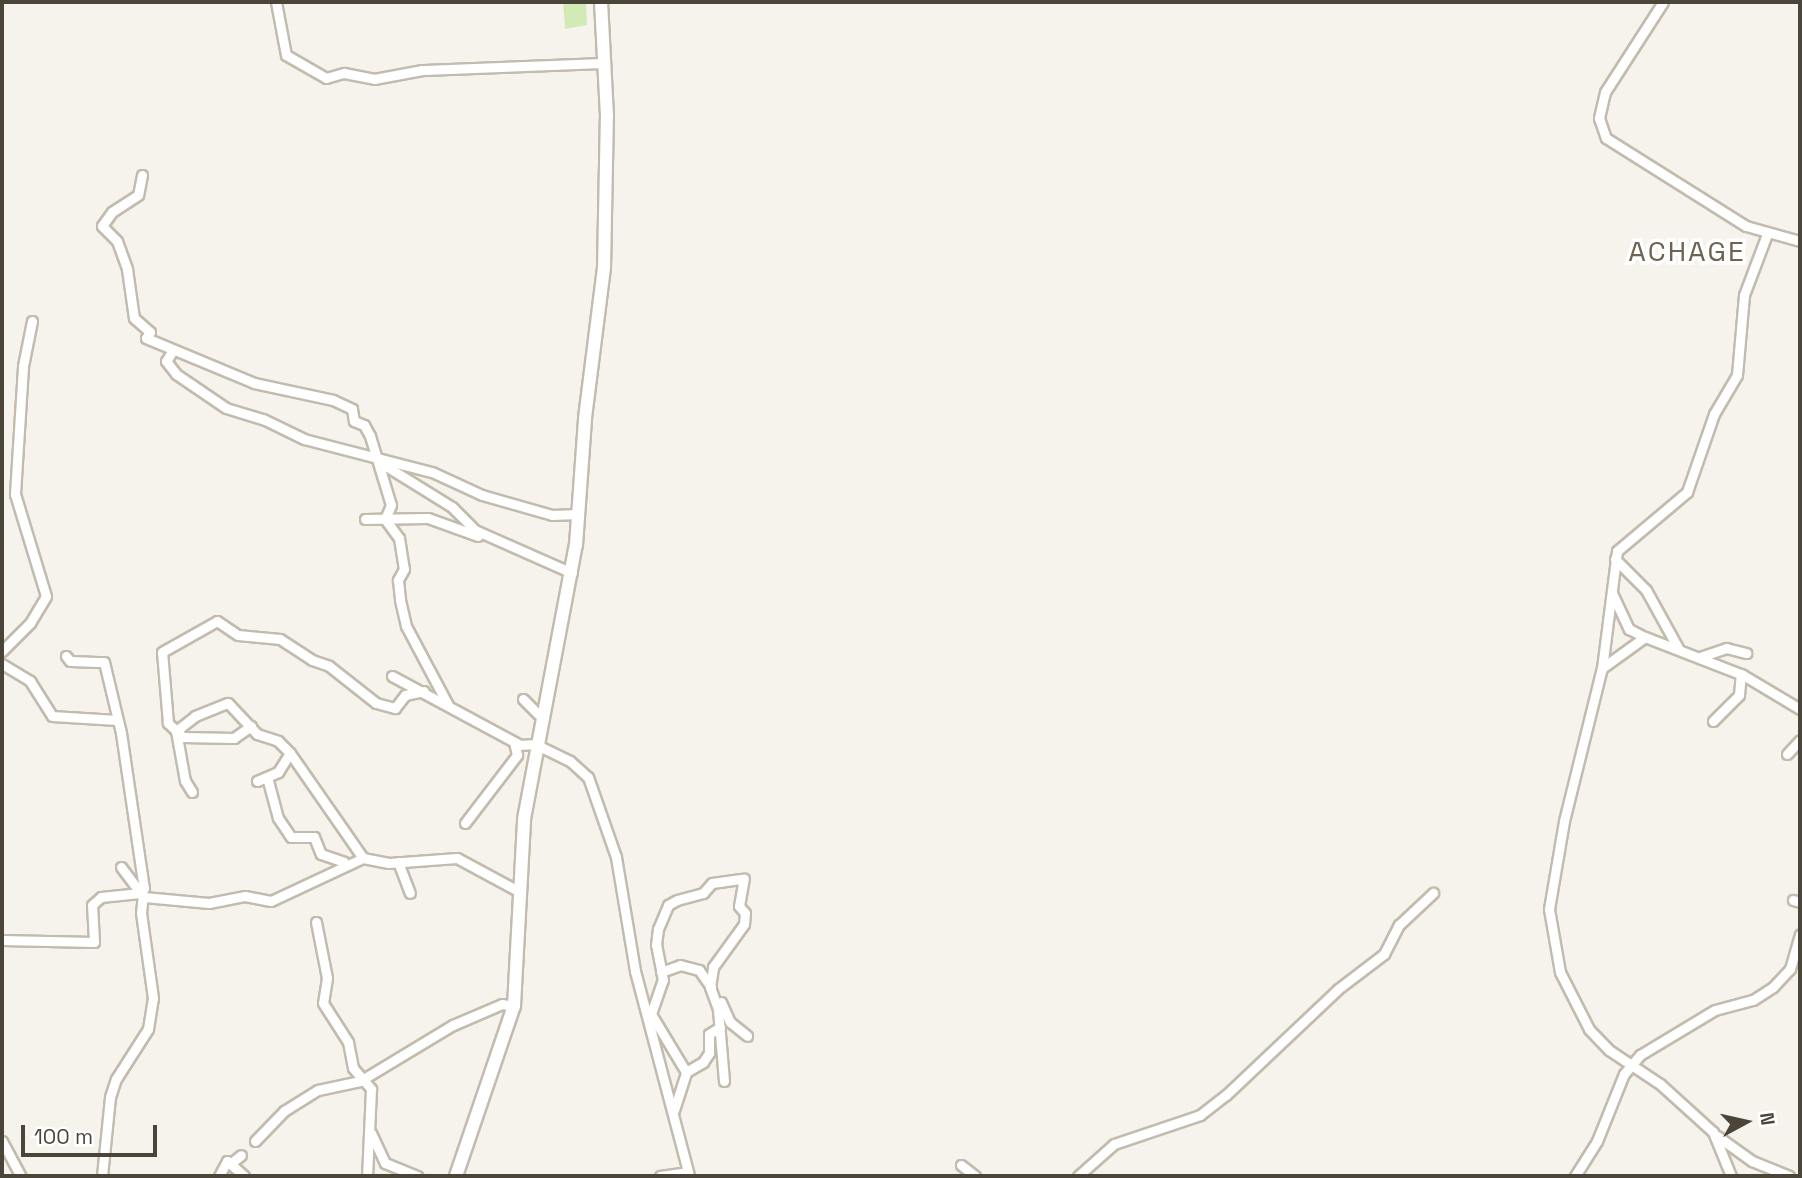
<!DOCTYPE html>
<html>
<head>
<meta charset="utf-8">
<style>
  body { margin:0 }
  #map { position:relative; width:1802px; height:1178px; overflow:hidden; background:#f6f3ec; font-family:"Space Grotesk",sans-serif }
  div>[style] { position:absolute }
  .green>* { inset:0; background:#d2eab5 }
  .roads { filter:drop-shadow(2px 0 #c2bbae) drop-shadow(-2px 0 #c2bbae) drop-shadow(0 2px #c2bbae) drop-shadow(0 -2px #c2bbae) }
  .minor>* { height:9px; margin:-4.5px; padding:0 4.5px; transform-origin:4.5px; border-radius:4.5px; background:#fff }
  .tertiary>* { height:12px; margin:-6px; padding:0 6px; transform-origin:6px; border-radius:6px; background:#fff }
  span { translate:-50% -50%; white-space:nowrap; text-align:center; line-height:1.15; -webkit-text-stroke:7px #fff; paint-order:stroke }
  .quarter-label { font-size:28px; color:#6e6250; letter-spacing:2px }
  .frame { position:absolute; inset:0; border:4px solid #4b4439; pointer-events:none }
  .north { position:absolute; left:1711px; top:1087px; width:70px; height:70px; -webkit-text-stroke:5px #fff; paint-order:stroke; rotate:82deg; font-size:19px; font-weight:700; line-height:28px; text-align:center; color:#4b4439 }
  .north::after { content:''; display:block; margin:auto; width:24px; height:32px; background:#4b4439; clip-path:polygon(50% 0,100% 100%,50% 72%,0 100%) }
  .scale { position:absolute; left:21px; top:1125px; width:136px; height:32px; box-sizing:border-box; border:4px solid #4b4439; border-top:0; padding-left:9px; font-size:21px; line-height:24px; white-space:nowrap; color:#4b4439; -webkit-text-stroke:5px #fff; paint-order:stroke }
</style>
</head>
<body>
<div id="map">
  <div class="green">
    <i style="clip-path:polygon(563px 2px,586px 2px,587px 25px,565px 29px)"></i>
  </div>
  <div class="roads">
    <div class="minor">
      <i style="left:276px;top:2px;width:54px;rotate:79.3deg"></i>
      <i style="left:286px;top:55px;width:46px;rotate:29.9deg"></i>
      <i style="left:326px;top:78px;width:19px;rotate:-16deg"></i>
      <i style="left:344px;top:73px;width:31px;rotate:11deg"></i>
      <i style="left:374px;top:79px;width:49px;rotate:-10.6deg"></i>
      <i style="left:422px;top:70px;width:182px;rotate:-2.2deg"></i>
      <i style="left:1663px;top:2px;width:107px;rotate:122.8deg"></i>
      <i style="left:1605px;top:92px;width:27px;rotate:103deg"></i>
      <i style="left:1599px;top:118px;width:21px;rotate:71deg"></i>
      <i style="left:1606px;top:138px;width:165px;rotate:32.2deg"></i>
      <i style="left:1746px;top:226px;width:56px;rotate:15.5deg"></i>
      <i style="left:142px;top:175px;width:20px;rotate:101deg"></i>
      <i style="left:138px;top:195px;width:31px;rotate:147deg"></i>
      <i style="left:112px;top:212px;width:17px;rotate:126deg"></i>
      <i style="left:102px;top:226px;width:21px;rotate:45deg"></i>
      <i style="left:117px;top:241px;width:30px;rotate:70deg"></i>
      <i style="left:127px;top:269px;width:49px;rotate:81.9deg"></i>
      <i style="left:134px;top:318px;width:21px;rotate:41deg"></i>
      <i style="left:150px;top:332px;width:7px;rotate:124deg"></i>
      <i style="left:146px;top:338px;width:117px;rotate:22.6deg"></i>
      <i style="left:254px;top:383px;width:81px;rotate:12.1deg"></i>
      <i style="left:333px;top:400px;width:21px;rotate:25deg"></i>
      <i style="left:352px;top:409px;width:12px;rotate:81deg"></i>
      <i style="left:354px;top:421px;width:11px;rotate:22deg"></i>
      <i style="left:364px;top:425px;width:13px;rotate:61deg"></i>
      <i style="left:370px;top:436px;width:72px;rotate:73.1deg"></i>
      <i style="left:391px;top:505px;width:15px;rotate:113deg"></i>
      <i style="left:385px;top:519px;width:24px;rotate:54deg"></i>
      <i style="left:399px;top:538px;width:31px;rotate:81deg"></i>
      <i style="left:404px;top:569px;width:13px;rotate:119deg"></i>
      <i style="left:398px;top:580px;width:20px;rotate:84deg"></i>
      <i style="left:400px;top:600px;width:27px;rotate:77deg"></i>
      <i style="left:406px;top:626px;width:89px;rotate:62deg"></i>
      <i style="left:173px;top:350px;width:13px;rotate:122deg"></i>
      <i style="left:166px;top:361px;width:16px;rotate:52deg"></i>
      <i style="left:176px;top:374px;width:60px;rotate:34.2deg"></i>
      <i style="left:226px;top:408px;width:39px;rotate:17deg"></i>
      <i style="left:263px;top:419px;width:46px;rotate:26deg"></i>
      <i style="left:304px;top:439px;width:132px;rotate:14.5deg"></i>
      <i style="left:432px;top:472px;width:55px;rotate:24.7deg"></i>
      <i style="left:482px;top:495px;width:73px;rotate:15.9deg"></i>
      <i style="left:552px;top:515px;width:26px;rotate:-2deg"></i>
      <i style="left:381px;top:463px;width:84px;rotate:31.8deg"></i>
      <i style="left:452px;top:507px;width:33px;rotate:45deg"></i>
      <i style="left:475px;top:530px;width:106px;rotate:23.9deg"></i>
      <i style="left:365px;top:519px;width:63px;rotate:-0.9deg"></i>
      <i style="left:428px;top:518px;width:53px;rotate:19.8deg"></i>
      <i style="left:1615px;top:559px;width:44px;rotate:45deg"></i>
      <i style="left:1646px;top:590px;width:66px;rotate:61.1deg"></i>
      <i style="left:1612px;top:593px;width:40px;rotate:65deg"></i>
      <i style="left:1629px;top:629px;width:18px;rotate:27deg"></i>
      <i style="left:2px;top:651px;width:40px;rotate:-45deg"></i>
      <i style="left:30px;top:623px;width:31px;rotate:-59deg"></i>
      <i style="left:46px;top:596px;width:107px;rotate:-106.9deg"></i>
      <i style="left:15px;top:494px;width:128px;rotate:-86.4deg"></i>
      <i style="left:23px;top:366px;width:46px;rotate:-78.7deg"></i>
      <i style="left:66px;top:656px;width:6px;rotate:51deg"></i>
      <i style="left:70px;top:661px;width:34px;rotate:2deg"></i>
      <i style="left:104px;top:662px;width:73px;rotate:76.5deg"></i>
      <i style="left:121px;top:733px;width:157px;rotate:81.6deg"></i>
      <i style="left:144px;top:888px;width:6px;rotate:129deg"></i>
      <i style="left:1700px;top:657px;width:28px;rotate:-19deg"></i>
      <i style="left:1726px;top:648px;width:21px;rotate:14deg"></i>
      <i style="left:2px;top:664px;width:33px;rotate:31deg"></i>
      <i style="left:30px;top:681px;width:41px;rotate:57.8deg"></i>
      <i style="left:52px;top:716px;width:65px;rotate:3.5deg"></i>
      <i style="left:1602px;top:668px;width:53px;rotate:-35.8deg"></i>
      <i style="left:1645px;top:637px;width:105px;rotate:21.2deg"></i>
      <i style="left:1743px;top:675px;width:66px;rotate:30.8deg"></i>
      <i style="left:392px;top:676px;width:145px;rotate:28.3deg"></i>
      <i style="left:520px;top:745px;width:15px;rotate:-4deg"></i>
      <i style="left:535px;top:744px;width:39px;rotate:26deg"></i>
      <i style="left:570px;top:761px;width:24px;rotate:42deg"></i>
      <i style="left:588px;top:777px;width:85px;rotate:70.7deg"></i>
      <i style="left:616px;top:857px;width:116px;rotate:80.5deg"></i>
      <i style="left:635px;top:971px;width:212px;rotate:75.2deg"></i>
      <i style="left:523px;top:699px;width:27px;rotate:45deg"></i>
      <i style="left:1713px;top:721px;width:37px;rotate:-45deg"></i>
      <i style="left:1739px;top:695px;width:21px;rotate:-85deg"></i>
      <i style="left:251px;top:726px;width:21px;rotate:145deg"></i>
      <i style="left:234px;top:738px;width:51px;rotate:-178.9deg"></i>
      <i style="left:183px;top:737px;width:21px;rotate:-137deg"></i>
      <i style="left:168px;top:723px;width:71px;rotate:-94.8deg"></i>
      <i style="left:162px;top:652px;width:63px;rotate:-29.4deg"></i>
      <i style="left:217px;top:621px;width:25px;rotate:34deg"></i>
      <i style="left:238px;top:635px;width:42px;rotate:5.4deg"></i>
      <i style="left:280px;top:639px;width:38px;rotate:33deg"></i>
      <i style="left:312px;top:660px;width:18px;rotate:19deg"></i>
      <i style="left:329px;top:666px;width:60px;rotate:38.2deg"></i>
      <i style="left:376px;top:703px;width:20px;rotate:15deg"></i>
      <i style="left:395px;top:708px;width:16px;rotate:-52deg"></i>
      <i style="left:405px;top:695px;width:19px;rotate:-12deg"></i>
      <i style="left:1787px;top:754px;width:19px;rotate:-47deg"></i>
      <i style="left:267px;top:777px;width:42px;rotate:75deg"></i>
      <i style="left:278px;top:818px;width:23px;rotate:56deg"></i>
      <i style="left:291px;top:837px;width:23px"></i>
      <i style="left:314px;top:837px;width:18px;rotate:68deg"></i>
      <i style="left:321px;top:854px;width:24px;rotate:19deg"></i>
      <i style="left:257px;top:781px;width:23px;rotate:-23deg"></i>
      <i style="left:278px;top:772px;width:22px;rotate:-58deg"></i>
      <i style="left:192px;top:792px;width:13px;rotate:-122deg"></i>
      <i style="left:185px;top:781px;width:51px;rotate:-100.2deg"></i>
      <i style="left:176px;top:731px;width:24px;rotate:-38deg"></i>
      <i style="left:195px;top:716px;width:35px;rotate:-22deg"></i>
      <i style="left:228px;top:703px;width:42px;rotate:46.9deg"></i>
      <i style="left:257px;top:734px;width:22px;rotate:18deg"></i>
      <i style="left:278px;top:741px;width:17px;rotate:45deg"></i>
      <i style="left:290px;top:753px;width:128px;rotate:55.2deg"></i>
      <i style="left:363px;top:858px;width:26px;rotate:11deg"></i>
      <i style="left:389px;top:863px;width:68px;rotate:-4.2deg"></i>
      <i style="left:457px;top:858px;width:69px;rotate:28.4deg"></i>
      <i style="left:465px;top:823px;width:86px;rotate:-52.6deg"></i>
      <i style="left:517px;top:755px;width:13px;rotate:-103deg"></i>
      <i style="left:398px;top:862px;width:33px;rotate:69deg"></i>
      <i style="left:121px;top:867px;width:38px;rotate:53deg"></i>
      <i style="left:144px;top:897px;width:65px;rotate:5.3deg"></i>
      <i style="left:209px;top:903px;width:37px;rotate:-11deg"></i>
      <i style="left:245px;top:896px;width:26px;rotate:11deg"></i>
      <i style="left:271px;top:901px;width:102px;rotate:-25.1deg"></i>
      <i style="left:1793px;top:900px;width:7px;rotate:16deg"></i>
      <i style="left:316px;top:922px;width:57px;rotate:78.9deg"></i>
      <i style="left:327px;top:978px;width:25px;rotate:99deg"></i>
      <i style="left:323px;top:1003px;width:46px;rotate:57.3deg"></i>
      <i style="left:348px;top:1042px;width:26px;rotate:79deg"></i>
      <i style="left:353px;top:1068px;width:28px;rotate:49deg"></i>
      <i style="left:371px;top:1089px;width:87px;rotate:92.6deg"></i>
      <i style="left:2px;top:940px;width:92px;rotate:1.2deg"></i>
      <i style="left:94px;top:942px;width:37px;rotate:-93deg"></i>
      <i style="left:92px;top:905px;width:12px;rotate:-42deg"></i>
      <i style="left:101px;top:897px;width:39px;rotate:-6deg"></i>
      <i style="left:661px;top:972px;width:20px;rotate:-20deg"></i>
      <i style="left:680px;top:965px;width:20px;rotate:15deg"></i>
      <i style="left:699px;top:970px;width:21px;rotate:55deg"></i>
      <i style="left:721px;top:1002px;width:22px;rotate:66deg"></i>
      <i style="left:730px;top:1022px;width:22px;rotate:39deg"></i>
      <i style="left:686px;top:1072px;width:20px;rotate:-30deg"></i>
      <i style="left:703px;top:1062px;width:11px;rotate:-56deg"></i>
      <i style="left:709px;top:1053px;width:19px;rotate:-90deg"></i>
      <i style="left:709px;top:1034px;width:13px;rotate:-32deg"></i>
      <i style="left:724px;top:1081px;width:72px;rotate:-94.8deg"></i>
      <i style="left:718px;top:1009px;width:23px;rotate:-110deg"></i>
      <i style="left:710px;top:987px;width:20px;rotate:-81deg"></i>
      <i style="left:713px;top:967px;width:53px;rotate:-54.2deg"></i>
      <i style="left:744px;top:924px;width:11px;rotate:-85deg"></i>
      <i style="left:745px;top:913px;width:9px;rotate:-131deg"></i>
      <i style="left:739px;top:906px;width:28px;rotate:-80deg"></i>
      <i style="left:674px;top:1110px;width:40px;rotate:-72deg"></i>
      <i style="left:686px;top:1072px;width:68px;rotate:-121.1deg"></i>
      <i style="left:651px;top:1014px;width:36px;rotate:-71deg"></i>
      <i style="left:663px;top:980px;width:36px;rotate:-101deg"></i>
      <i style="left:656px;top:945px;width:16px;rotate:-83deg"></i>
      <i style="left:658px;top:929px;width:26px;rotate:-67deg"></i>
      <i style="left:668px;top:905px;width:10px;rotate:-29deg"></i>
      <i style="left:677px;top:900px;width:27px;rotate:-15deg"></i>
      <i style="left:703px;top:893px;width:13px;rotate:-48deg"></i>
      <i style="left:712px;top:883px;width:29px;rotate:-8deg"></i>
      <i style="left:371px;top:1133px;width:33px;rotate:65deg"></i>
      <i style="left:385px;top:1163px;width:35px;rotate:22deg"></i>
      <i style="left:1717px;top:1136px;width:43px;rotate:35.5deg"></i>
      <i style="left:1752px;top:1161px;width:40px;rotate:22deg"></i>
      <i style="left:2px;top:1141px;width:40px;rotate:62deg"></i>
      <i style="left:255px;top:1141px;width:42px;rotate:-46deg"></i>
      <i style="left:284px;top:1111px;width:40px;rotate:-32deg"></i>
      <i style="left:318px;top:1090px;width:43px;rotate:-12.1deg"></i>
      <i style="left:360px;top:1081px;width:109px;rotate:-31.1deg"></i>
      <i style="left:453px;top:1025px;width:53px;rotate:-23.2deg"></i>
      <i style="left:502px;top:1004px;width:12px;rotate:9deg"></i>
      <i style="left:230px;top:1164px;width:14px;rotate:-39deg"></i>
      <i style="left:961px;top:1165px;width:18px;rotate:38deg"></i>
      <i style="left:102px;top:1176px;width:79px;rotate:-84.2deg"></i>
      <i style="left:110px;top:1097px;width:19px;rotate:-72deg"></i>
      <i style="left:116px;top:1079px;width:59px;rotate:-57.4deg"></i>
      <i style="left:148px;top:1029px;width:31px;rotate:-81deg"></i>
      <i style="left:153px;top:998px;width:86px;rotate:-98deg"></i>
      <i style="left:141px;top:913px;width:18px;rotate:-84deg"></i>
      <i style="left:219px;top:1176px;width:17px;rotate:-62deg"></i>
      <i style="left:227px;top:1161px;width:23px;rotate:41deg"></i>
      <i style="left:660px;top:1176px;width:27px;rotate:-8deg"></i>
      <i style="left:1078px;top:1176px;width:48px;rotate:-41.6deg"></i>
      <i style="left:1114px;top:1144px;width:91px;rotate:-18.6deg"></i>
      <i style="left:1200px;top:1115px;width:33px;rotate:-38deg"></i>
      <i style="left:1226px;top:1095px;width:154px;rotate:-43.4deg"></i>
      <i style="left:1338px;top:989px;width:58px;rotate:-37.3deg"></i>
      <i style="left:1384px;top:954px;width:33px;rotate:-63deg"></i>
      <i style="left:1399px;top:925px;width:47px;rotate:-43.3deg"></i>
      <i style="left:1575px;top:1176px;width:41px;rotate:-57.8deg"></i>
      <i style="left:1597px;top:1141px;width:72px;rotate:-68.1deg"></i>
      <i style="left:1624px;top:1074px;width:25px;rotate:-50deg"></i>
      <i style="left:1640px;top:1055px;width:87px;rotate:-31deg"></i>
      <i style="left:1715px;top:1010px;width:39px;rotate:-15deg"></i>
      <i style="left:1753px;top:1000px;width:24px;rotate:-33deg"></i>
      <i style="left:1773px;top:987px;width:25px;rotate:-47deg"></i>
      <i style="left:1790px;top:969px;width:36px;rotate:-74deg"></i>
      <i style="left:1731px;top:1176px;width:48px;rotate:-112.2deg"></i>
      <i style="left:1713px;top:1132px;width:72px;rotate:-137.8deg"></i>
      <i style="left:1660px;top:1084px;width:61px;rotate:-146.3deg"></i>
      <i style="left:1609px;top:1050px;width:29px;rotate:-134deg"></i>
      <i style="left:1589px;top:1029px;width:64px;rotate:-117deg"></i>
      <i style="left:1560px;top:972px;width:64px;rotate:-99.9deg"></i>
      <i style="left:1549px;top:909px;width:89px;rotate:-80.3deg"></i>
      <i style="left:1564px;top:821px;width:158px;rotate:-76.1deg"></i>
      <i style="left:1602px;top:668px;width:118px;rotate:-82.7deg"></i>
      <i style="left:1617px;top:551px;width:92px;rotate:-40.1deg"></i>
      <i style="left:1687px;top:492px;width:83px;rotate:-70.9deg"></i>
      <i style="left:1714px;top:414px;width:45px;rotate:-59.5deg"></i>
      <i style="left:1737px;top:375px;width:80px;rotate:-85deg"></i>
      <i style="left:1744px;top:295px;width:65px;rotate:-69.3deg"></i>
    </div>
    <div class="tertiary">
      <i style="left:456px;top:1176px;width:180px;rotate:-71.2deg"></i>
      <i style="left:514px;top:1006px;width:187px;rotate:-86.9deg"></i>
      <i style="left:524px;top:819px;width:279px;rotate:-79.3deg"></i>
      <i style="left:576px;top:545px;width:127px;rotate:-85.9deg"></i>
      <i style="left:585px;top:418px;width:151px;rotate:-82.8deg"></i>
      <i style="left:604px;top:268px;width:152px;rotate:-88.9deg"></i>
      <i style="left:607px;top:116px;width:114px;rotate:-93deg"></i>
    </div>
  </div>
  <div class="quarter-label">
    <span style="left:1687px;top:251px">ACHAGE</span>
  </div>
  <div class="frame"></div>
  <div class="north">N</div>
  <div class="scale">100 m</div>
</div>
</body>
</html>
